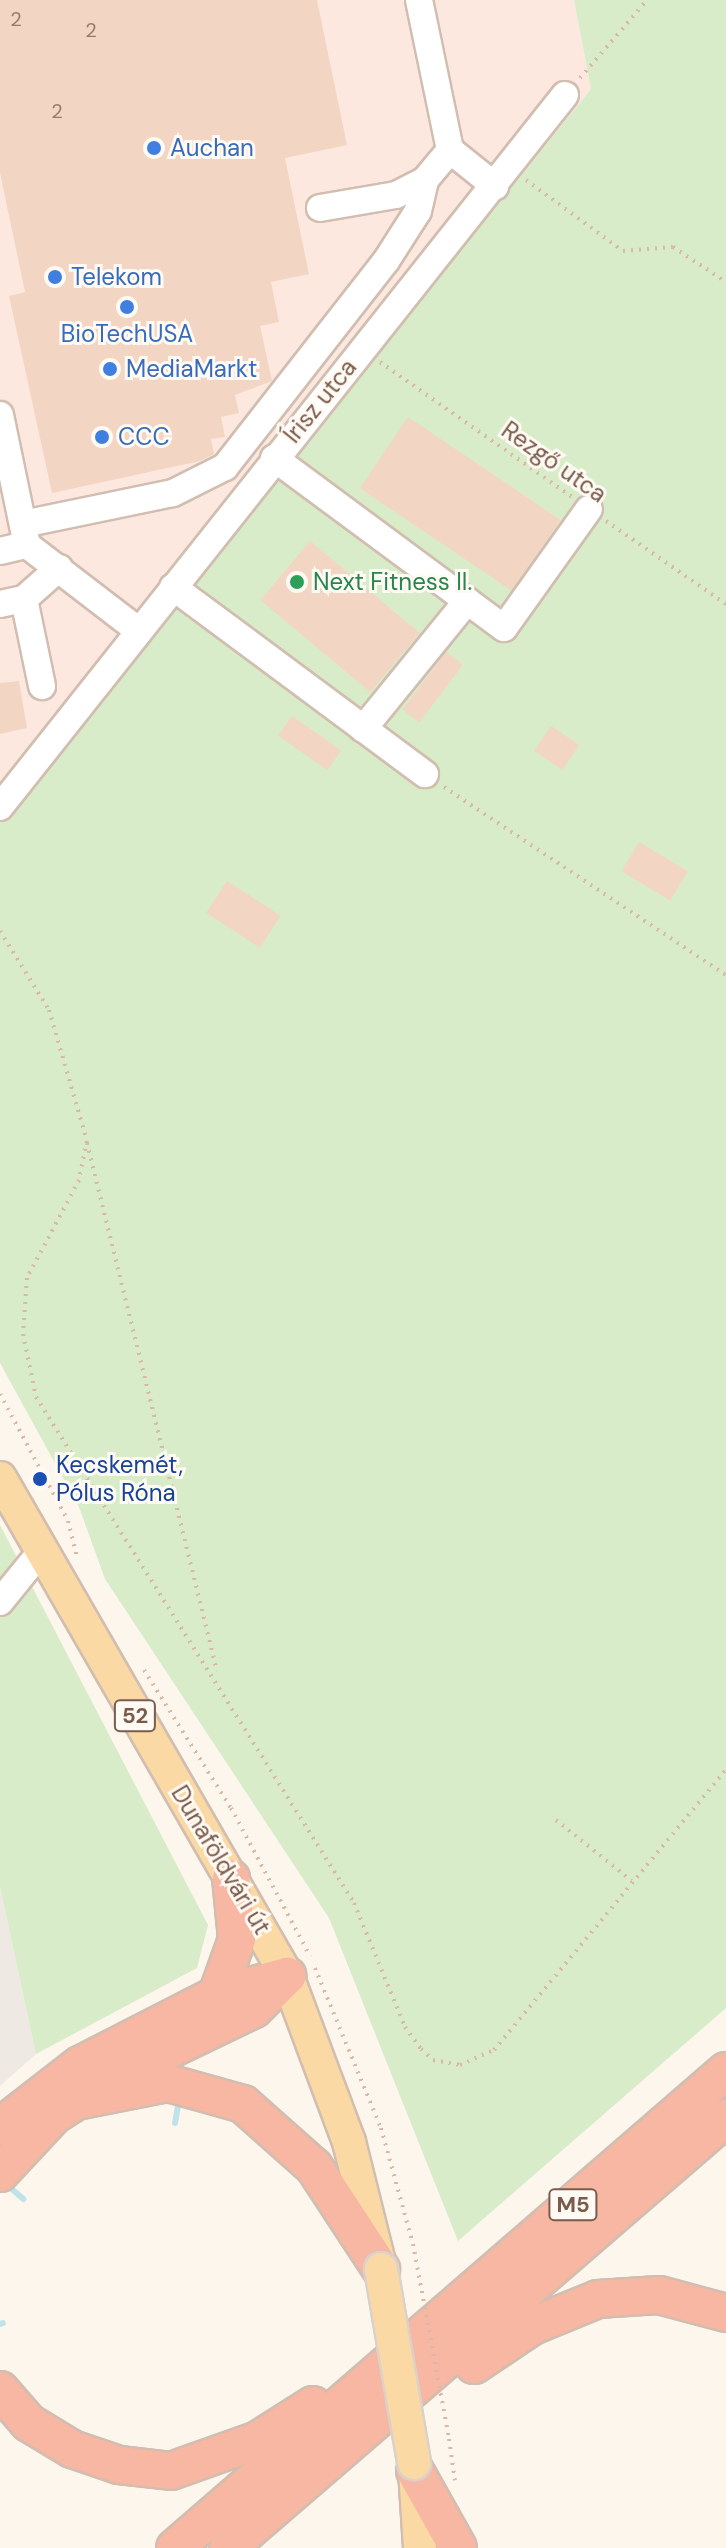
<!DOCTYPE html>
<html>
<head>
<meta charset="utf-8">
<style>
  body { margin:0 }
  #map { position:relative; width:726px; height:2548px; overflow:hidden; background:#fdf6ec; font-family:"DM Sans",sans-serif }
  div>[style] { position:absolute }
  .commercial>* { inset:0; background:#fde8e0 }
  .industrial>* { inset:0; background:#efe9e4 }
  .green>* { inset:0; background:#d8ecc9 }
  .stream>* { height:6px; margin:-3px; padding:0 3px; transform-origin:3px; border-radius:3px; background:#bfe3e8 }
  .building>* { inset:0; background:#f3d5c3; transform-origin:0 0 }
  .path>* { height:4px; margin-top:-2px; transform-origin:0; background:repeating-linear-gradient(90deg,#d9b8a5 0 2px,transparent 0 8px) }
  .roads { filter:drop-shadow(2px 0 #d1beb0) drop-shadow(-2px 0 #d1beb0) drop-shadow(0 2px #d1beb0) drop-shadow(0 -2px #d1beb0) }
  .minor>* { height:26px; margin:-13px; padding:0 13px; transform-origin:13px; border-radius:13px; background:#fff }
  .major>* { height:32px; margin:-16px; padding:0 16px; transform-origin:16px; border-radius:16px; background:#fbd9a5 }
  .highway>* { height:36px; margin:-18px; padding:0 18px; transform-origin:18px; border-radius:18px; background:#f7b7a3 }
  .path-bridge>* { height:4px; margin-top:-2px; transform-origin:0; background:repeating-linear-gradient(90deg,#d9b8a5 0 2px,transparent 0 8px) }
  .bridges { filter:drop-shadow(2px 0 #dad1cd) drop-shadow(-2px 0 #dad1cd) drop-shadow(0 2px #dad1cd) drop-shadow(0 -2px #dad1cd) }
  .major-bridge>* { height:32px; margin:-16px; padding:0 16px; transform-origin:16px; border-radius:16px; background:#fbd9a5 }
  .dots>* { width:22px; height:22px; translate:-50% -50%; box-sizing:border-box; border:4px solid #fffaf3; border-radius:50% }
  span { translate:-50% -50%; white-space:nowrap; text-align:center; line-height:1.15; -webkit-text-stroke:6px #fffaf3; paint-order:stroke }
  .number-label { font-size:20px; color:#987a6a }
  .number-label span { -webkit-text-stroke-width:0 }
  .shield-label span { padding:2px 6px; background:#fffaf3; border:2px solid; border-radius:6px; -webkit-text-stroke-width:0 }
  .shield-label { font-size:22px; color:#7a5c4d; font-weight:700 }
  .shop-label { font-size:24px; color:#366cbe }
  .left { translate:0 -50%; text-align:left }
  .street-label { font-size:24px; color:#7a5c4d }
  .leisure-label { font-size:24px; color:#27864d }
  .transit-label { font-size:24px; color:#164399 }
</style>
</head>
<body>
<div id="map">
  <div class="commercial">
    <i style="clip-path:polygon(0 0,574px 0,591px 89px,0 820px)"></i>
  </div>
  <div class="industrial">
    <i style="clip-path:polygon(0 1887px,36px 2054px,0 2086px)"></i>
  </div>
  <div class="green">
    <i style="clip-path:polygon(574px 0,726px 0,726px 2008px,458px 2241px,329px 1918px,105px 1579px,79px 1507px,0 1363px,0 820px,591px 89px)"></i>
    <i style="clip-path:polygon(0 1525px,208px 1925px,197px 1968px,36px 2054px,0 1887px)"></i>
  </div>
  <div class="stream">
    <i style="left:175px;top:2123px;width:23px;rotate:-80deg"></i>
    <i style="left:6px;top:2184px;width:23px;rotate:41deg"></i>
    <i style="left:0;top:2324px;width:3px;rotate:-18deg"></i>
  </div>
  <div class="building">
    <i style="clip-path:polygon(0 0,317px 0,347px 145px,285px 158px,309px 274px,271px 282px,279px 322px,260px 326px,272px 381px,235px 395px,239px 413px,221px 417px,225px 437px,211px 439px,214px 454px,200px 461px,52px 493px,9px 296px,25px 292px,0 173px)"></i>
    <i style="left:408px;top:417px;width:184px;height:86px;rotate:34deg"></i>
    <i style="left:310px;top:541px;width:143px;height:77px;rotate:40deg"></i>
    <i style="left:446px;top:652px;width:21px;height:72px;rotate:37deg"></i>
    <i style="clip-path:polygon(19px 681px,27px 728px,0 734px,0 683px)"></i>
    <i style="left:292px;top:716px;width:60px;height:24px;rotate:35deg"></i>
    <i style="left:551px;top:726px;width:34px;height:30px;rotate:34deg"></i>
    <i style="left:639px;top:842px;width:57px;height:34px;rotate:31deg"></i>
    <i style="left:227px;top:881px;width:64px;height:38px;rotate:33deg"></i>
  </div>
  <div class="path">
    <i style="left:580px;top:78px;width:103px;rotate:-49.3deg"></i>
    <i style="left:526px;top:180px;width:120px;rotate:36.2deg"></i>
    <i style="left:623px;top:251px;width:50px;rotate:-4.6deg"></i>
    <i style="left:673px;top:247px;width:64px;rotate:33.4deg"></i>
    <i style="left:380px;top:362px;width:235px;rotate:35.1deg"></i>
    <i style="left:606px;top:521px;width:146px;rotate:34.7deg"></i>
    <i style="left:444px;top:787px;width:339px;rotate:33.7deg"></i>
    <i style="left:0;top:931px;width:93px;rotate:58.2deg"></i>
    <i style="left:49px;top:1010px;width:136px;rotate:73.8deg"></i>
    <i style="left:87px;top:1141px;width:40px;rotate:102deg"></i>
    <i style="left:79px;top:1180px;width:111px;rotate:118deg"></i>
    <i style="left:27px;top:1278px;width:56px;rotate:94.1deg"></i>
    <i style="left:23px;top:1334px;width:64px;rotate:78.3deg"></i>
    <i style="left:36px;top:1397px;width:598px;rotate:57.85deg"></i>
    <i style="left:354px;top:1903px;width:134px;rotate:67.6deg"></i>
    <i style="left:405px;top:2027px;width:27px;rotate:54deg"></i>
    <i style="left:421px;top:2049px;width:16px;rotate:43deg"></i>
    <i style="left:433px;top:2060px;width:27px;rotate:10deg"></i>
    <i style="left:460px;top:2065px;width:37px;rotate:-24deg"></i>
    <i style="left:494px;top:2050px;width:364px;rotate:-50.4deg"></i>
    <i style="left:87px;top:1143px;width:544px;rotate:76.17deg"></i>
    <i style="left:0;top:1394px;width:144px;rotate:61.8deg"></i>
    <i style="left:68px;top:1521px;width:36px;rotate:76deg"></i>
    <i style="left:144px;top:1670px;width:163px;rotate:57.8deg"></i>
    <i style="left:231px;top:1808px;width:168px;rotate:61.9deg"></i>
    <i style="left:556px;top:1820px;width:97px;rotate:38.8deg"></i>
    <i style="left:315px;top:1968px;width:173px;rotate:67.6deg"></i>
    <i style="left:381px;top:2128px;width:120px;rotate:74.6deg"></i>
    <i style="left:449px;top:2439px;width:42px;rotate:81.9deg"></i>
  </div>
  <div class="roads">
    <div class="minor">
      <i style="left:419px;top:0;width:153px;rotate:78.3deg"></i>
      <i style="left:450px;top:150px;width:58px;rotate:38.7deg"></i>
      <i style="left:320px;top:208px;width:77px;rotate:-9.7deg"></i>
      <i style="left:396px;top:195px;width:33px;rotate:-27deg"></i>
      <i style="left:0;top:415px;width:133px;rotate:78.3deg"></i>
      <i style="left:27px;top:545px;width:141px;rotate:37.5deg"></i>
      <i style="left:274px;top:458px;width:286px;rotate:36.5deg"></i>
      <i style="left:504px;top:628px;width:146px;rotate:-54.5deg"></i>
      <i style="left:23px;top:524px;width:153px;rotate:-11.7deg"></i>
      <i style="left:173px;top:493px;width:58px;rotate:-26.6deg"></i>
      <i style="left:225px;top:467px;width:261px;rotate:-52deg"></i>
      <i style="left:386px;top:261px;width:59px;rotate:-57.4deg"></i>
      <i style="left:418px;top:211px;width:32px;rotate:-77deg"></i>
      <i style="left:425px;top:180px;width:39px;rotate:-50deg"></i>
      <i style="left:0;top:551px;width:28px;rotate:-13deg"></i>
      <i style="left:173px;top:587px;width:314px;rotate:36.6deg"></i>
      <i style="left:24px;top:599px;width:89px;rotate:78.3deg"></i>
      <i style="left:0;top:604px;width:25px;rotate:-12deg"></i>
      <i style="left:24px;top:599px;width:47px;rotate:-41.5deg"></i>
      <i style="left:363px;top:729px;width:165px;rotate:-50.9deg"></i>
      <i style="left:0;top:807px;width:909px;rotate:-51.57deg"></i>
      <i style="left:0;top:1602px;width:62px;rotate:-50.9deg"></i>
    </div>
    <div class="major">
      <i style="left:0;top:1478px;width:575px;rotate:60.04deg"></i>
      <i style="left:287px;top:1976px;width:177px;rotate:69.5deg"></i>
      <i style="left:349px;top:2142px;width:120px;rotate:76deg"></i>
      <i style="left:415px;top:2471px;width:77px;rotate:86.3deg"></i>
    </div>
    <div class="highway">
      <i style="left:217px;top:1995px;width:59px;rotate:-70.3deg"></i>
      <i style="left:237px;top:1939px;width:61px;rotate:-95.6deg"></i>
      <i style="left:81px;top:2100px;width:89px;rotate:-11.1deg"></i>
      <i style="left:168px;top:2083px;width:78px;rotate:15.6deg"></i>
      <i style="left:243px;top:2104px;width:95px;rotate:41.6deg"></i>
      <i style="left:314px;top:2167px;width:122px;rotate:56.7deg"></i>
      <i style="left:0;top:2127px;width:101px;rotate:-37.8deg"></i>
      <i style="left:80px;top:2065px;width:154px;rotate:-27.1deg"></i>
      <i style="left:217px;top:1995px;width:73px;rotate:-15.2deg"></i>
      <i style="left:0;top:2173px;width:79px;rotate:-47deg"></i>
      <i style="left:54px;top:2115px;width:75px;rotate:-32.4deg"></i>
      <i style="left:117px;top:2075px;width:152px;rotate:-25.7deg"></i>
      <i style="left:254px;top:2009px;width:47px;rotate:-45deg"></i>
      <i style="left:474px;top:2365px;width:70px;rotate:-33.9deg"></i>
      <i style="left:532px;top:2326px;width:71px;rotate:-22.2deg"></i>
      <i style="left:598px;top:2299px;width:61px;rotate:-3.8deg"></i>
      <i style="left:659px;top:2295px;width:69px;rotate:15deg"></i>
      <i style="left:0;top:2390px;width:44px;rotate:48.7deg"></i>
      <i style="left:29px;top:2423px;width:50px;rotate:31.2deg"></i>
      <i style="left:72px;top:2449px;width:50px;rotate:18.8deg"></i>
      <i style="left:119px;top:2465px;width:52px;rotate:6.6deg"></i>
      <i style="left:171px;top:2471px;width:92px;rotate:-19.6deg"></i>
      <i style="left:258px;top:2440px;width:65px;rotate:-32.5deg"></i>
      <i style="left:415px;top:2471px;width:88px;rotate:60.8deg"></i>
      <i style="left:175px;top:2548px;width:729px;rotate:-40.88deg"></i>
      <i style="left:228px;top:2548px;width:658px;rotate:-40.81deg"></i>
    </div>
  </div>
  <div class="path-bridge">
    <i style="left:413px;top:2244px;width:198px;rotate:79.5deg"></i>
  </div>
  <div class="bridges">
    <div class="major-bridge">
      <i style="left:381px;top:2269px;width:197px;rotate:80.3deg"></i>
    </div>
  </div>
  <div class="dots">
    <i style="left:154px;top:148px;background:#3f7fe0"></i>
    <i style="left:55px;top:277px;background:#3f7fe0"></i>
    <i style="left:127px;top:307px;background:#3f7fe0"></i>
    <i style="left:110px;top:369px;background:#3f7fe0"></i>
    <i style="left:102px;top:437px;background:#3f7fe0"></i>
    <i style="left:297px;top:582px;background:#2e9e5b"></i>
    <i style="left:40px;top:1479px;background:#1a4fb4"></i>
  </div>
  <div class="number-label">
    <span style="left:16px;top:19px">2</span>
    <span style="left:91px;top:30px">2</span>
    <span style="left:57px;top:111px">2</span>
  </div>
  <div class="shield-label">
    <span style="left:135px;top:1716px">52</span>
    <span style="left:573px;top:2205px">M5</span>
  </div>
  <div class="shop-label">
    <span class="left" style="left:170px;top:148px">Auchan</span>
    <span class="left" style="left:71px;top:277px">Telekom</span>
    <span style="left:127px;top:334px">BioTechUSA</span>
    <span class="left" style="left:126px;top:369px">MediaMarkt</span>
    <span class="left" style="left:118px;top:437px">CCC</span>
  </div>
  <div class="street-label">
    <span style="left:320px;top:401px;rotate:-51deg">Írisz utca</span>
    <span style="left:554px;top:462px;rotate:35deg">Rezgő utca</span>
    <span style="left:221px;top:1860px;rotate:59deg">Dunaföldvári út</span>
  </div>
  <div class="leisure-label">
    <span class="left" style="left:313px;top:582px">Next Fitness II.</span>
  </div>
  <div class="transit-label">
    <span class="left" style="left:56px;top:1479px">Kecskemét,<br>Pólus Róna</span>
  </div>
</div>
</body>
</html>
